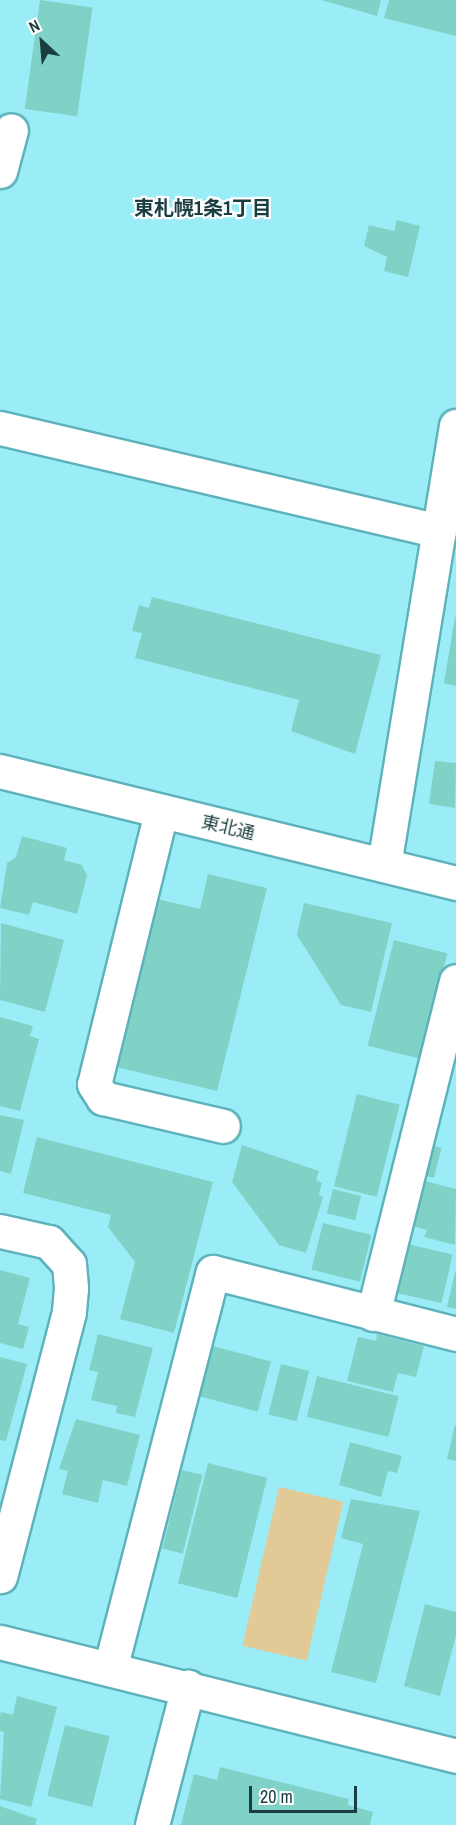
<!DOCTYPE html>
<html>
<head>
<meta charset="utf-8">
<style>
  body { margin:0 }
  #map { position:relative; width:456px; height:1825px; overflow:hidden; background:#9aedf7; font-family:"Archivo Narrow","Noto Sans JP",sans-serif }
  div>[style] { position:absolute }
  .green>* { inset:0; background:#e2ca97; transform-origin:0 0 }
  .building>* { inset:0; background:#80d2c7; transform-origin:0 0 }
  .roads { filter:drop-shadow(2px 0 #5eb2bb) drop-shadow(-2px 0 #5eb2bb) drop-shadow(0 2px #5eb2bb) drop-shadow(0 -2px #5eb2bb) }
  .minor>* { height:33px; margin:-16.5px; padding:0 16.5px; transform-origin:16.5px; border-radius:16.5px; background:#fff }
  span { translate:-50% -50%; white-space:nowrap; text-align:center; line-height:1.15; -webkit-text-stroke:4.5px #fefefe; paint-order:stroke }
  .street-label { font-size:18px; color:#1a3d41 }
  .neighbourhood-label { font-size:20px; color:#1a3d41; font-weight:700 }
  .north { position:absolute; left:12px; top:12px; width:60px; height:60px; -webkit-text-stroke:4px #fefefe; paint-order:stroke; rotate:334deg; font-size:16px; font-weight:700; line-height:24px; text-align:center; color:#1a3d41 }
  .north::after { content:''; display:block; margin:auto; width:21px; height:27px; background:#1a3d41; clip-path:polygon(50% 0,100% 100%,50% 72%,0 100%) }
  .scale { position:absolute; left:249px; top:1786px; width:108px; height:27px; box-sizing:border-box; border:3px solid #1a3d41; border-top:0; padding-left:8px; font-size:18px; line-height:21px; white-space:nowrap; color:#1a3d41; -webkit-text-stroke:4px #fefefe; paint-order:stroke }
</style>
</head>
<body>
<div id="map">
  <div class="green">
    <i style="left:279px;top:1487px;width:66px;height:163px;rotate:13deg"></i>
  </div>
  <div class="building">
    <i style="left:40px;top:0;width:53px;height:110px;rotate:8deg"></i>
    <i style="clip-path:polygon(321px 0,381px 0,377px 16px)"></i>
    <i style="clip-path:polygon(389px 0,456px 0,456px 36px,384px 18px)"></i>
    <i style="clip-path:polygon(397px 220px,420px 226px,408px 277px,384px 271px,387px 257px,364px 246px,369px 225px,394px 231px)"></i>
    <i style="clip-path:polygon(152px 597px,381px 655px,355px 754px,291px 731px,299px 700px,135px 658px,142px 633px,132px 631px,139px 605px,149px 608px)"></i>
    <i style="clip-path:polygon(455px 617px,456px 617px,456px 686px,444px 683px)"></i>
    <i style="clip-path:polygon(435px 761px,456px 763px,455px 808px,429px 804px)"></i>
    <i style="clip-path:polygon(22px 836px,67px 848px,64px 860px,82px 865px,87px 876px,77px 914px,33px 902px,29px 915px,0 908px,7px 863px,16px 857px)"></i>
    <i style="clip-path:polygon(208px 874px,267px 888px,217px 1091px,116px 1067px,157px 899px,200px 909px)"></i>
    <i style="clip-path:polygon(304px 903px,392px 923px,371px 1012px,341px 1005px,297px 935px)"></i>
    <i style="clip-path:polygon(1px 923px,64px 940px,45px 1012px,0 1000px)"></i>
    <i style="left:394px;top:940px;width:55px;height:109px;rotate:14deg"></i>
    <i style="clip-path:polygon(0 1017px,33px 1026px,30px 1036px,39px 1039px,20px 1111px,0 1106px)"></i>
    <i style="left:357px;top:1094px;width:44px;height:95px;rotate:14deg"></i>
    <i style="clip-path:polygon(0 1115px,24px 1120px,11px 1174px,0 1171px)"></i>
    <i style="clip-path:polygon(37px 1137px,213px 1182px,174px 1333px,120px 1319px,135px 1262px,108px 1227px,111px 1215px,23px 1193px)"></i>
    <i style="left:426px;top:1144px;width:16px;height:31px;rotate:14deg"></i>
    <i style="clip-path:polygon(242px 1145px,319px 1171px,316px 1180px,322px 1183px,319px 1195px,323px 1197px,306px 1253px,279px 1245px,232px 1182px)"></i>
    <i style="clip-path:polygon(425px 1181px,456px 1189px,455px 1245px,424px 1237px,427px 1230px,413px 1226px)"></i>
    <i style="left:333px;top:1189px;width:29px;height:25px;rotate:14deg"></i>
    <i style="left:323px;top:1223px;width:50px;height:48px;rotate:14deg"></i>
    <i style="left:403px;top:1243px;width:51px;height:50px;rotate:13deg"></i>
    <i style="clip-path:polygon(0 1270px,30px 1278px,18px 1324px,29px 1327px,23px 1349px,0 1343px)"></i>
    <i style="clip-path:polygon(455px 1272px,456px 1272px,456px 1309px,447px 1307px)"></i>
    <i style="clip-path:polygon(98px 1334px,153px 1348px,135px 1417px,116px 1413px,117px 1406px,91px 1400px,98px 1372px,89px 1370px)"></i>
    <i style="clip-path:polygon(377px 1334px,424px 1346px,416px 1377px,398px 1373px,393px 1392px,347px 1381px,358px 1337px,376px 1341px)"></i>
    <i style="left:213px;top:1346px;width:60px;height:52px;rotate:15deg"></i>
    <i style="clip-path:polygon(0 1357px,27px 1364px,6px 1441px,0 1440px)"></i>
    <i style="left:281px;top:1364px;width:29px;height:52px;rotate:14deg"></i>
    <i style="left:317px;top:1376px;width:84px;height:42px;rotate:14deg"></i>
    <i style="clip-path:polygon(76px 1419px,140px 1435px,127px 1486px,103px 1480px,98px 1503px,62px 1494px,68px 1471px,59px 1469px)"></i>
    <i style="clip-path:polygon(455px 1425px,456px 1425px,456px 1461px,447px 1459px)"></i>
    <i style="clip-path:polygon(350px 1442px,402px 1456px,397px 1473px,388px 1471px,381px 1497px,339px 1485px)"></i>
    <i style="left:208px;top:1463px;width:61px;height:124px;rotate:14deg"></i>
    <i style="left:182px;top:1470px;width:21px;height:81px;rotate:14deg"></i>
    <i style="clip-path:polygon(351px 1499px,420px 1511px,376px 1683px,331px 1672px,363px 1544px,341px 1538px)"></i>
    <i style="clip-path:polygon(425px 1604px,456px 1612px,456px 1635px,440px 1696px,404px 1686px)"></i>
    <i style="clip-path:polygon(17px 1696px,57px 1707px,31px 1807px,0 1799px,4px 1732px,0 1731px,0 1716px,1px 1712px,13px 1715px)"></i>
    <i style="left:65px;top:1725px;width:46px;height:73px;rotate:14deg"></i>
    <i style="clip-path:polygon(220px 1767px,349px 1799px,348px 1805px,373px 1812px,370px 1825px,181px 1825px,194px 1774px,217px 1780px)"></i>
    <i style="clip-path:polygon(0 1806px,37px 1819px,35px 1825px,0 1825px)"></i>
  </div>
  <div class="roads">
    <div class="minor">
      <i style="left:0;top:171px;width:42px;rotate:-75deg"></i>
      <i style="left:0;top:428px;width:451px;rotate:13.2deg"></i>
      <i style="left:0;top:771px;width:470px;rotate:13.8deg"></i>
      <i style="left:161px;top:812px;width:280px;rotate:103.8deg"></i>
      <i style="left:94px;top:1084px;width:17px;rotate:57deg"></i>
      <i style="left:103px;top:1098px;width:123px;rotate:13.1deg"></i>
      <i style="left:384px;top:865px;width:445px;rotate:-80.7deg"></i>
      <i style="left:0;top:1231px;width:50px;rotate:12.7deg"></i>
      <i style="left:49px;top:1242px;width:30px;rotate:48deg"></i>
      <i style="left:69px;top:1264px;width:24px;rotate:85deg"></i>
      <i style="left:71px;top:1288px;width:24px;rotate:95deg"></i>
      <i style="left:69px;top:1312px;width:273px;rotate:104.6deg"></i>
      <i style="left:373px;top:1314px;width:343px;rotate:-76deg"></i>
      <i style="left:0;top:1642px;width:470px;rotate:14deg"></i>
      <i style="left:110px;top:1669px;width:410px;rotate:-75.5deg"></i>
      <i style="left:213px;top:1272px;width:251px;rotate:14.3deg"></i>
      <i style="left:152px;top:1825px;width:143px;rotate:-75.4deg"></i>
    </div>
  </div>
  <div class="street-label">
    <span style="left:228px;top:828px;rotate:13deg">東北通</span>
  </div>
  <div class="neighbourhood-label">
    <span style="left:203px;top:207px">東札幌1条1丁目</span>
  </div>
  <div class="north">N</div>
  <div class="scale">20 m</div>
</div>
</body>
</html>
